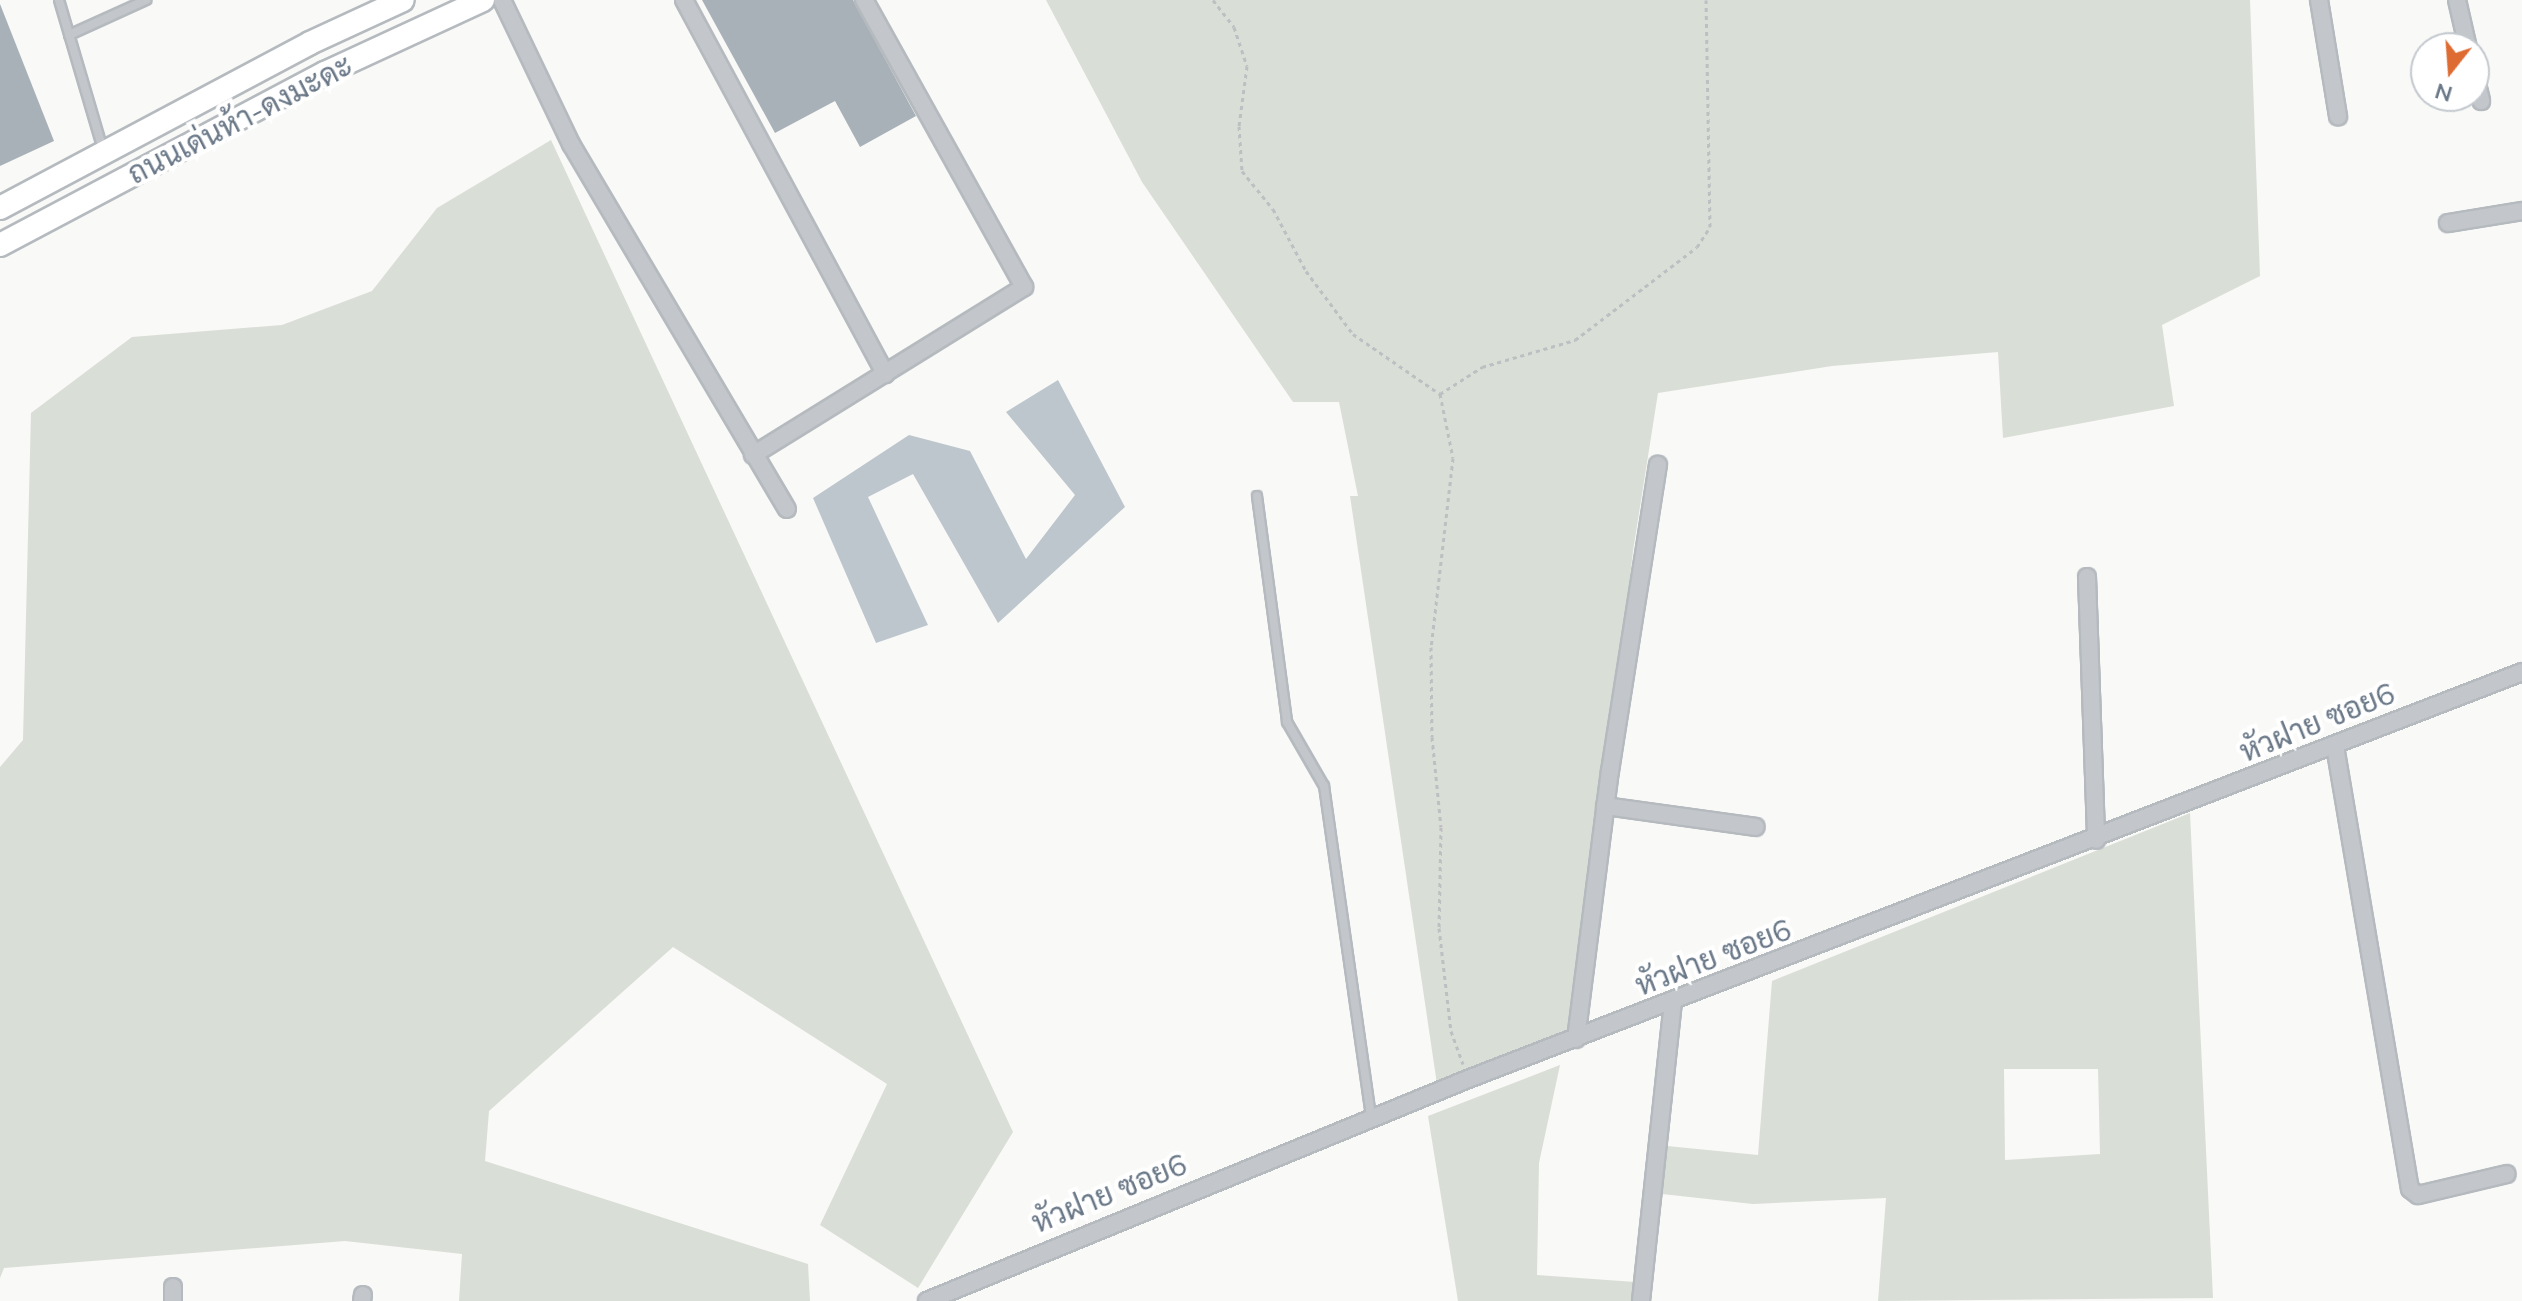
<!DOCTYPE html>
<html>
<head>
<meta charset="utf-8">
<style>
  body { margin:0 }
  #map { position:relative; width:2522px; height:1301px; overflow:hidden; background:#f9f9f7; font-family:Mulish,Sarabun,sans-serif }
  div>[style] { position:absolute }
  .green>* { inset:0; background:#d9ded6 }
  .water>* { inset:0; background:#bdc6cc }
  .building>* { inset:0; background:#a9b1b8 }
  .path>* { height:3px; margin-top:-1.5px; transform-origin:0; background:repeating-linear-gradient(90deg,#bdbfc2 0 4px,transparent 0 8px) }
  .roads { filter:drop-shadow(2px 0 #b5babf) drop-shadow(-2px 0 #b5babf) drop-shadow(0 2px #b5babf) drop-shadow(0 -2px #b5babf) }
  .service>* { height:8px; margin:-4px; padding:0 4px; transform-origin:4px; border-radius:4px; background:#c3c6ca }
  .minor>* { height:16px; margin:-8px; padding:0 8px; transform-origin:8px; border-radius:8px; background:#c3c6ca }
  .secondary>* { height:22px; margin:-11px; padding:0 11px; transform-origin:11px; border-radius:11px; background:#fff }
  span { translate:-50% -50%; white-space:nowrap; text-align:center; line-height:1.15; -webkit-text-stroke:8px #fff; paint-order:stroke }
  .street-label { font-size:30px; color:#697787 }
  .north { position:absolute; left:2410px; top:32px; width:80px; height:80px; box-sizing:border-box; background:#fff; border:2px solid #c3c9cf; border-radius:50%; rotate:197deg; font-size:22px; font-weight:700; line-height:32px; text-align:center; color:#697787 }
  .north::after { content:''; display:block; margin:auto; width:28px; height:36px; background:#de6c32; clip-path:polygon(50% 0,100% 100%,50% 72%,0 100%) }
</style>
</head>
<body>
<div id="map">
  <div class="green">
    <i style="clip-path:polygon(1046px 0,2250px 0,2260px 276px,2162px 325px,2174px 406px,2003px 438px,1998px 352px,1832px 366px,1658px 393px,1633px 551px,1576px 1039px,1438px 1091px,1350px 496px,1358px 496px,1339px 402px,1293px 402px,1142px 182px)"></i>
    <i style="clip-path:polygon(551px 140px,1013px 1132px,918px 1288px,820px 1225px,887px 1084px,673px 947px,489px 1111px,485px 1161px,808px 1264px,810px 1301px,459px 1301px,462px 1254px,345px 1241px,4px 1268px,0 1278px,0 767px,23px 740px,31px 413px,132px 337px,282px 325px,372px 291px,437px 208px)"></i>
    <i style="clip-path:polygon(evenodd,2190px 813px,2213px 1298px,1878px 1301px,1886px 1198px,1753px 1204px,1662px 1194px,1667px 1146px,1758px 1155px,1772px 981px,2190px 813px,2004px 1069px,2098px 1069px,2100px 1154px,2005px 1160px,2004px 1069px)"></i>
    <i style="clip-path:polygon(1560px 1065px,1539px 1163px,1537px 1275px,1635px 1282px,1634px 1301px,1458px 1301px,1428px 1116px)"></i>
  </div>
  <div class="water">
    <i style="clip-path:polygon(1058px 380px,1125px 507px,998px 623px,913px 474px,868px 497px,928px 625px,876px 643px,813px 498px,909px 435px,970px 451px,1026px 559px,1075px 495px,1006px 412px)"></i>
  </div>
  <div class="building">
    <i style="clip-path:polygon(702px 0,853px 0,916px 116px,860px 147px,835px 101px,775px 133px)"></i>
    <i style="clip-path:polygon(0 4px,54px 141px,0 166px)"></i>
  </div>
  <div class="path">
    <i style="left:1213px;top:0;width:34px;rotate:52deg"></i>
    <i style="left:1234px;top:27px;width:41px;rotate:71.6deg"></i>
    <i style="left:1247px;top:66px;width:61px;rotate:97.6deg"></i>
    <i style="left:1239px;top:126px;width:45px;rotate:86.2deg"></i>
    <i style="left:1242px;top:171px;width:49px;rotate:50.8deg"></i>
    <i style="left:1273px;top:209px;width:70px;rotate:62deg"></i>
    <i style="left:1306px;top:271px;width:79px;rotate:53.3deg"></i>
    <i style="left:1353px;top:334px;width:106px;rotate:34.6deg"></i>
    <i style="left:1440px;top:394px;width:65px;rotate:78.5deg"></i>
    <i style="left:1453px;top:458px;width:190px;rotate:96.6deg"></i>
    <i style="left:1431px;top:647px;width:90px;rotate:89.4deg"></i>
    <i style="left:1432px;top:737px;width:90px;rotate:84.3deg"></i>
    <i style="left:1441px;top:827px;width:101px;rotate:91.1deg"></i>
    <i style="left:1439px;top:928px;width:104px;rotate:83.4deg"></i>
    <i style="left:1451px;top:1031px;width:35px;rotate:70deg"></i>
    <i style="left:1440px;top:394px;width:50px;rotate:-32.7deg"></i>
    <i style="left:1482px;top:367px;width:97px;rotate:-16.2deg"></i>
    <i style="left:1575px;top:340px;width:153px;rotate:-37.3deg"></i>
    <i style="left:1697px;top:247px;width:24px;rotate:-57deg"></i>
    <i style="left:1710px;top:227px;width:227px;rotate:-91deg"></i>
  </div>
  <div class="roads">
    <div class="service">
      <i style="left:59px;top:0;width:159px;rotate:73.6deg"></i>
      <i style="left:69px;top:35px;width:85px;rotate:-24.4deg"></i>
      <i style="left:1257px;top:496px;width:228px;rotate:82.4deg"></i>
      <i style="left:1287px;top:722px;width:74px;rotate:60deg"></i>
      <i style="left:1324px;top:786px;width:335px;rotate:81.9deg"></i>
    </div>
    <div class="minor">
      <i style="left:502px;top:0;width:160px;rotate:64.4deg"></i>
      <i style="left:571px;top:144px;width:424px;rotate:59.4deg"></i>
      <i style="left:684px;top:0;width:425px;rotate:61.7deg"></i>
      <i style="left:2319px;top:0;width:118px;rotate:80.7deg"></i>
      <i style="left:2457px;top:0;width:49px;rotate:77.1deg"></i>
      <i style="left:2474px;top:72px;width:30px;rotate:76deg"></i>
      <i style="left:2448px;top:223px;width:75px;rotate:-9.2deg"></i>
      <i style="left:753px;top:455px;width:319px;rotate:-31.8deg"></i>
      <i style="left:1024px;top:287px;width:329px;rotate:-119.1deg"></i>
      <i style="left:2087px;top:577px;width:263px;rotate:88deg"></i>
      <i style="left:2335px;top:746px;width:449px;rotate:80.4deg"></i>
      <i style="left:2410px;top:1189px;width:10px;rotate:37deg"></i>
      <i style="left:2418px;top:1195px;width:91px;rotate:-13.3deg"></i>
      <i style="left:1605px;top:806px;width:152px;rotate:7.9deg"></i>
      <i style="left:1576px;top:1039px;width:270px;rotate:-82.8deg"></i>
      <i style="left:1610px;top:771px;width:310px;rotate:-81.1deg"></i>
      <i style="left:173px;top:1301px;width:14px;rotate:-90deg"></i>
      <i style="left:362px;top:1301px;width:6px;rotate:-81deg"></i>
      <i style="left:927px;top:1301px;width:585px;rotate:-22.31deg"></i>
      <i style="left:1468px;top:1079px;width:1130px;rotate:-21.11deg"></i>
      <i style="left:1641px;top:1301px;width:301px;rotate:-83.9deg"></i>
    </div>
    <div class="secondary">
      <i style="left:0;top:208px;width:351px;rotate:-28deg"></i>
      <i style="left:310px;top:43px;width:102px;rotate:-24.8deg"></i>
      <i style="left:0;top:245px;width:368px;rotate:-27.9deg"></i>
      <i style="left:325px;top:73px;width:174px;rotate:-24.8deg"></i>
    </div>
  </div>
  <div class="street-label">
    <span style="left:240px;top:119px;rotate:-27deg">ถนนเด่นห้า-ดงมะดะ</span>
    <span style="left:2317px;top:722px;rotate:-22deg">หัวฝาย ซอย6</span>
    <span style="left:1713px;top:957px;rotate:-21deg">หัวฝาย ซอย6</span>
    <span style="left:1109px;top:1193px;rotate:-22deg">หัวฝาย ซอย6</span>
  </div>
  <div class="north">N</div>
</div>
</body>
</html>
